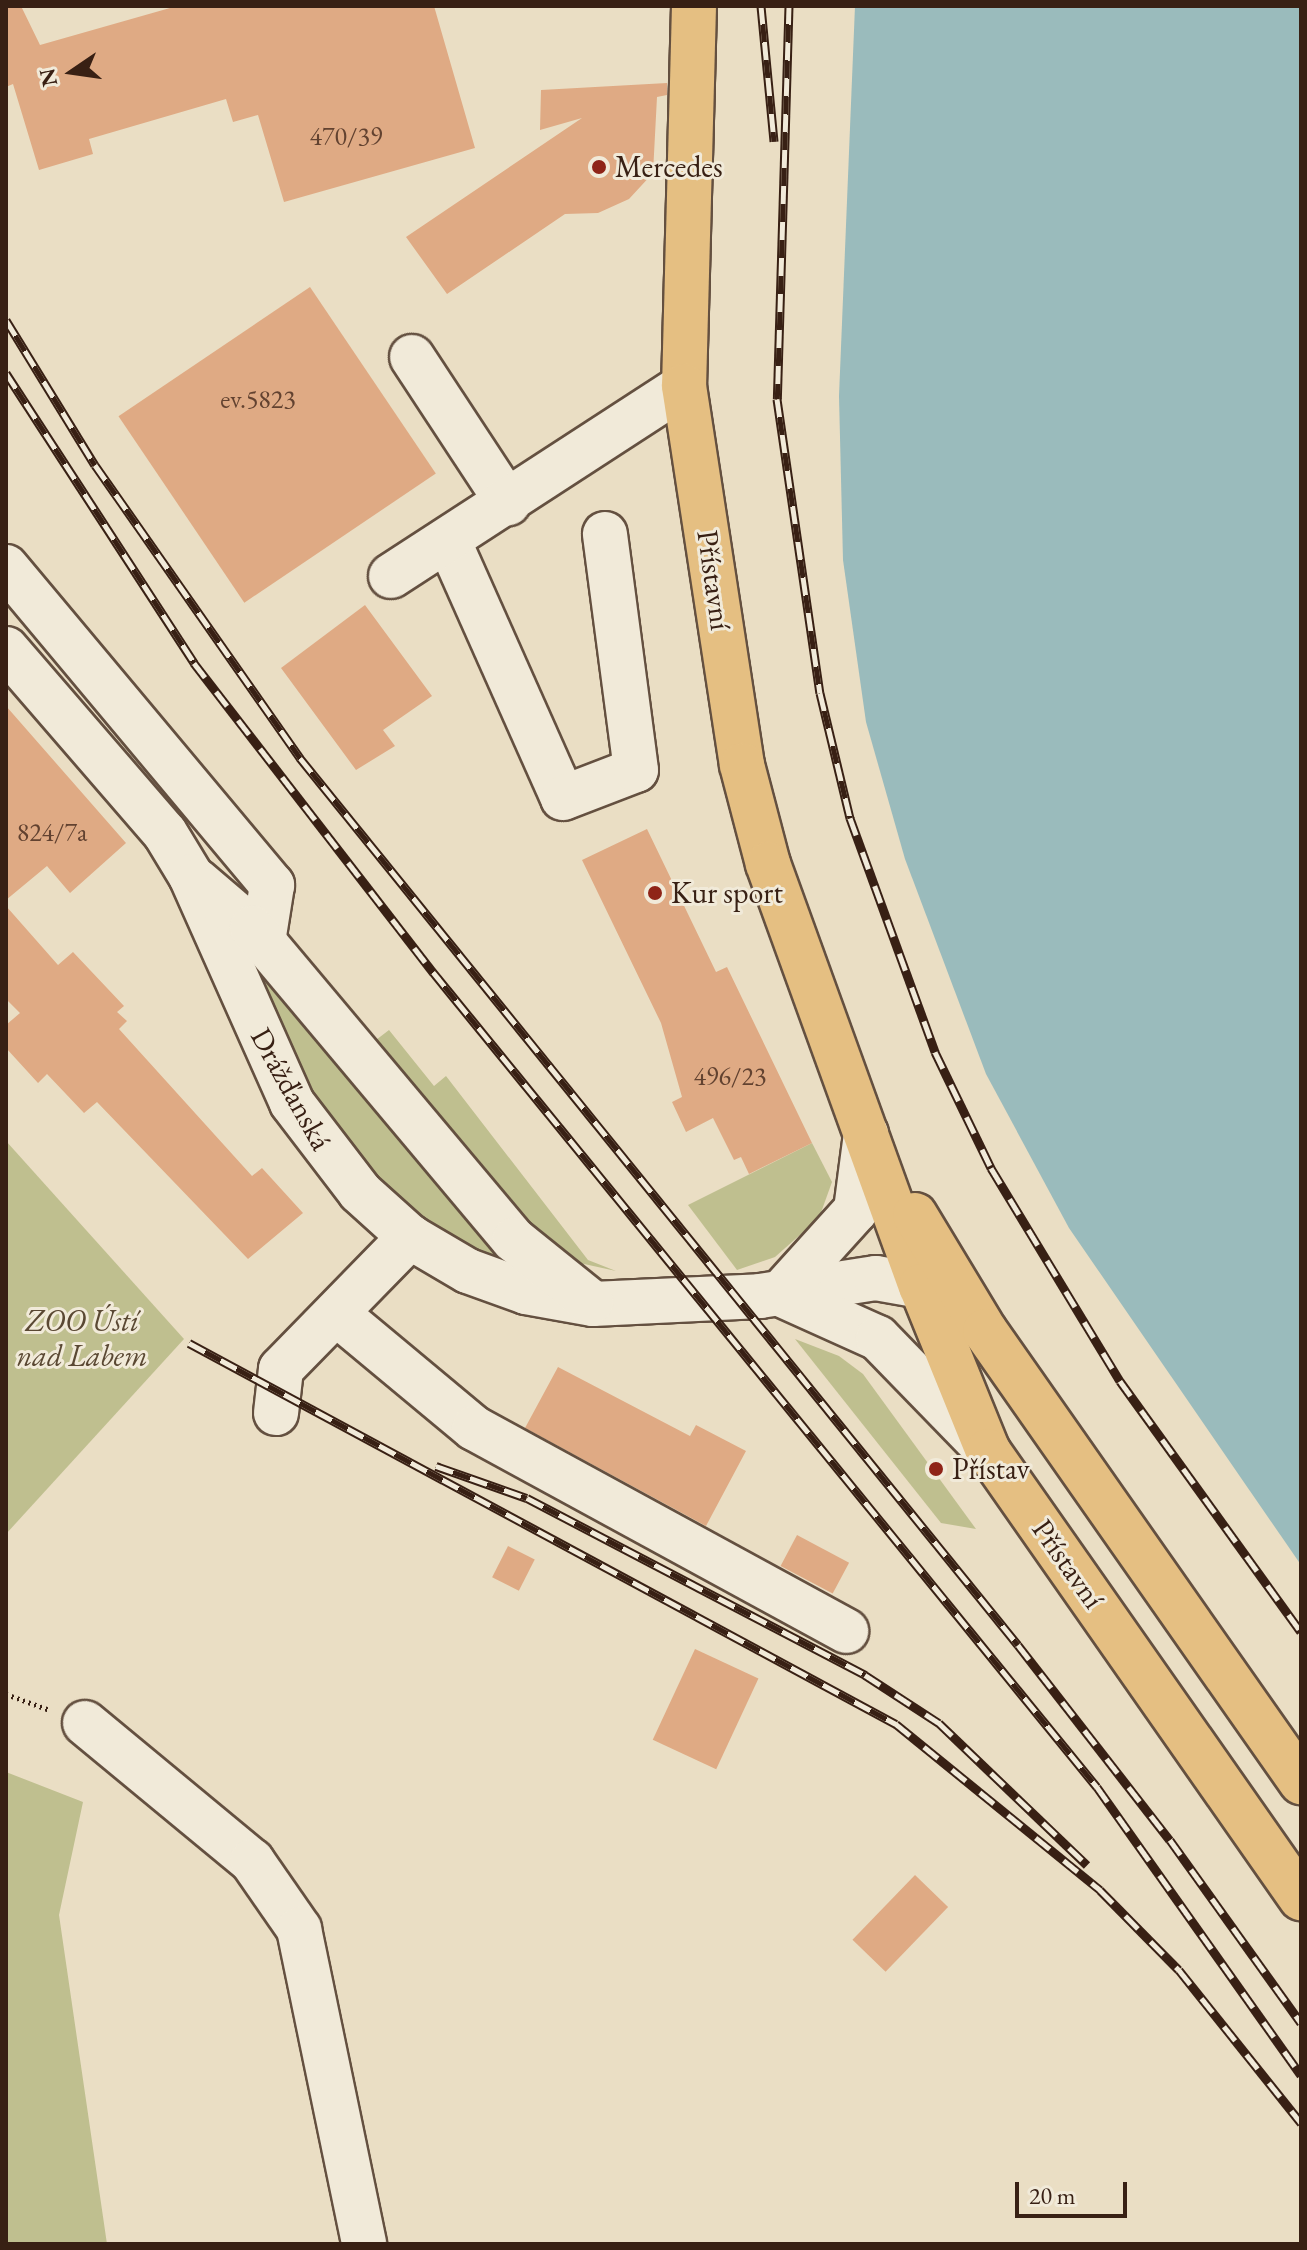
<!DOCTYPE html>
<html>
<head>
<meta charset="utf-8">
<style>
  body { margin:0 }
  #map { position:relative; width:1307px; height:2250px; overflow:hidden; background:#eadec4; font-family:"EB Garamond",serif }
  div>[style] { position:absolute }
  .green>* { inset:0; background:#bfbf8f }
  .water>* { inset:0; background:#9abbbc }
  .building>* { inset:0; background:#dfaa84; transform-origin:0 0 }
  .path>* { height:5px; margin-top:-2.5px; transform-origin:0; background:repeating-linear-gradient(90deg,#382014 0 2px,transparent 0 6px) }
  .roads { filter:drop-shadow(2px 0 #645040) drop-shadow(-2px 0 #645040) drop-shadow(0 2px #645040) drop-shadow(0 -2px #645040) }
  .minor>* { height:44px; margin:-22px; padding:0 22px; transform-origin:22px; border-radius:22px; background:#f1ead9 }
  .major>* { height:44px; margin:-22px; padding:0 22px; transform-origin:22px; border-radius:22px; background:#e5bf82 }
  .rail>* { height:9px; margin-top:-4.5px; transform-origin:0; background:repeating-linear-gradient(90deg,#f1ead9 0 18px,#382014 0 36px); box-sizing:border-box; border-block:2px solid #382014 }
  .dots>* { width:22px; height:22px; translate:-50% -50%; box-sizing:border-box; border:4px solid #f1ead9; border-radius:50% }
  span { translate:-50% -50%; white-space:nowrap; text-align:center; line-height:1.15; -webkit-text-stroke:6px #f1ead9; paint-order:stroke }
  .number-label { font-size:26px; color:#624230 }
  .number-label span { -webkit-text-stroke-width:0 }
  .poi-label { font-size:30px; color:#382014 }
  .left { translate:0 -50%; text-align:left }
  .street-label { font-size:30px; color:#382014 }
  .park-label { font-size:30px; color:#5a4833; font-style:italic }
  .frame { position:absolute; inset:0; border:8px solid #382014; pointer-events:none }
  .north { position:absolute; left:32px; top:32px; width:80px; height:80px; -webkit-text-stroke:6px #f1ead9; paint-order:stroke; rotate:257deg; font-size:22px; font-weight:700; line-height:32px; text-align:center; color:#382014 }
  .north::after { content:''; display:block; margin:auto; width:28px; height:36px; background:#382014; clip-path:polygon(50% 0,100% 100%,50% 72%,0 100%) }
  .scale { position:absolute; left:1015px; top:2182px; width:112px; height:36px; box-sizing:border-box; border:4px solid #382014; border-top:0; padding-left:10px; font-size:24px; line-height:28px; white-space:nowrap; color:#382014; -webkit-text-stroke:6px #f1ead9; paint-order:stroke }
</style>
</head>
<body>
<div id="map">
  <div class="green">
    <i style="clip-path:polygon(244px 944px,498px 1253px,490px 1257px,434px 1226px,382px 1185px,336px 1132px,306px 1083px)"></i>
    <i style="clip-path:polygon(389px 1030px,434px 1086px,446px 1076px,588px 1260px,616px 1271px,575px 1262px,532px 1225px,376px 1040px)"></i>
    <i style="clip-path:polygon(6px 1141px,184px 1339px,6px 1534px)"></i>
    <i style="clip-path:polygon(812px 1143px,832px 1182px,819px 1218px,775px 1257px,737px 1270px,688px 1205px)"></i>
    <i style="clip-path:polygon(795px 1339px,839px 1356px,863px 1374px,976px 1529px,941px 1523px)"></i>
    <i style="clip-path:polygon(6px 1772px,83px 1802px,59px 1915px,107px 2244px,6px 2244px)"></i>
  </div>
  <div class="water">
    <i style="clip-path:polygon(855px 6px,1301px 6px,1301px 1565px,1069px 1228px,986px 1074px,905px 859px,866px 722px,843px 560px,839px 396px)"></i>
  </div>
  <div class="building">
    <i style="clip-path:polygon(6px 6px,21px 6px,40px 45px,177px 6px,434px 6px,475px 148px,284px 202px,258px 115px,233px 122px,226px 99px,89px 139px,93px 154px,39px 170px,13px 84px,6px 87px)"></i>
    <i style="clip-path:polygon(667px 83px,667px 95px,657px 97px,653px 173px,629px 199px,598px 213px,565px 214px,447px 294px,406px 237px,582px 118px,540px 130px,541px 90px)"></i>
    <i style="left:310px;top:287px;width:225px;height:231px;rotate:56deg"></i>
    <i style="clip-path:polygon(365px 605px,432px 696px,383px 730px,395px 746px,356px 770px,281px 668px)"></i>
    <i style="clip-path:polygon(6px 706px,126px 843px,70px 893px,47px 866px,6px 900px)"></i>
    <i style="clip-path:polygon(647px 829px,716px 972px,727px 967px,812px 1143px,749px 1174px,741px 1157px,734px 1160px,713px 1118px,686px 1132px,672px 1102px,682px 1097px,661px 1023px,582px 860px)"></i>
    <i style="clip-path:polygon(6px 906px,58px 965px,73px 952px,124px 1006px,117px 1012px,127px 1021px,119px 1029px,252px 1176px,262px 1168px,303px 1213px,248px 1259px,97px 1102px,84px 1113px,47px 1074px,38px 1083px,6px 1048px,6px 1025px,20px 1013px,6px 999px)"></i>
    <i style="clip-path:polygon(558px 1367px,690px 1436px,696px 1425px,746px 1451px,706px 1526px,525px 1428px)"></i>
    <i style="left:797px;top:1535px;width:59px;height:35px;rotate:28deg"></i>
    <i style="left:508px;top:1546px;width:30px;height:35px;rotate:27deg"></i>
    <i style="left:695px;top:1649px;width:70px;height:100px;rotate:25deg"></i>
    <i style="left:915px;top:1875px;width:46px;height:90px;rotate:44deg"></i>
  </div>
  <div class="path">
    <i style="left:6px;top:1694px;width:47px;rotate:20deg"></i>
  </div>
  <div class="roads">
    <div class="minor">
      <i style="left:412px;top:357px;width:175px;rotate:56.7deg"></i>
      <i style="left:449px;top:542px;width:280px;rotate:66deg"></i>
      <i style="left:563px;top:798px;width:78px;rotate:-21deg"></i>
      <i style="left:636px;top:770px;width:238px;rotate:-97.5deg"></i>
      <i style="left:6px;top:567px;width:415px;rotate:50.1deg"></i>
      <i style="left:272px;top:885px;width:58px;rotate:99deg"></i>
      <i style="left:391px;top:576px;width:349px;rotate:-33deg"></i>
      <i style="left:6px;top:649px;width:243px;rotate:49.2deg"></i>
      <i style="left:165px;top:833px;width:50px;rotate:58.8deg"></i>
      <i style="left:191px;top:876px;width:248px;rotate:66deg"></i>
      <i style="left:292px;top:1103px;width:112px;rotate:52.6deg"></i>
      <i style="left:360px;top:1192px;width:67px;rotate:42deg"></i>
      <i style="left:410px;top:1237px;width:67px;rotate:30.4deg"></i>
      <i style="left:468px;top:1271px;width:62px;rotate:19.9deg"></i>
      <i style="left:526px;top:1292px;width:68px;rotate:10.2deg"></i>
      <i style="left:593px;top:1304px;width:167px;rotate:-2.7deg"></i>
      <i style="left:760px;top:1296px;width:117px;rotate:-8.8deg"></i>
      <i style="left:876px;top:1278px;width:46px;rotate:10.1deg"></i>
      <i style="left:921px;top:1286px;width:35px;rotate:35deg"></i>
      <i style="left:197px;top:881px;width:72px;rotate:40.5deg"></i>
      <i style="left:252px;top:928px;width:407px;rotate:50deg"></i>
      <i style="left:514px;top:1240px;width:99px;rotate:38.8deg"></i>
      <i style="left:780px;top:1294px;width:107px;rotate:24.2deg"></i>
      <i style="left:878px;top:1338px;width:158px;rotate:45.8deg"></i>
      <i style="left:780px;top:1294px;width:113px;rotate:-47.9deg"></i>
      <i style="left:856px;top:1210px;width:77px;rotate:-82.5deg"></i>
      <i style="left:337px;top:1314px;width:178px;rotate:39.8deg"></i>
      <i style="left:474px;top:1428px;width:424px;rotate:28.6deg"></i>
      <i style="left:276px;top:1413px;width:44px;rotate:-83.5deg"></i>
      <i style="left:281px;top:1369px;width:185px;rotate:-45.7deg"></i>
      <i style="left:85px;top:1723px;width:217px;rotate:39.6deg"></i>
      <i style="left:252px;top:1861px;width:83px;rotate:55.3deg"></i>
      <i style="left:299px;top:1929px;width:322px;rotate:78.3deg"></i>
    </div>
    <div class="major">
      <i style="left:694px;top:6px;width:380px;rotate:91.5deg"></i>
      <i style="left:684px;top:386px;width:383px;rotate:81.3deg"></i>
      <i style="left:742px;top:765px;width:102px;rotate:75.3deg"></i>
      <i style="left:768px;top:864px;width:449px;rotate:70.1deg"></i>
      <i style="left:921px;top:1286px;width:178px;rotate:67.9deg"></i>
      <i style="left:988px;top:1451px;width:546px;rotate:55deg"></i>
      <i style="left:915px;top:1215px;width:135px;rotate:58.9deg"></i>
      <i style="left:985px;top:1331px;width:551px;rotate:54.98deg"></i>
    </div>
  </div>
  <div class="rail">
    <i style="left:761px;top:6px;width:136px;rotate:84.5deg"></i>
    <i style="left:789px;top:6px;width:393px;rotate:91.7deg"></i>
    <i style="left:777px;top:399px;width:297px;rotate:81.7deg"></i>
    <i style="left:820px;top:693px;width:129px;rotate:76.5deg"></i>
    <i style="left:850px;top:818px;width:249px;rotate:70deg"></i>
    <i style="left:935px;top:1052px;width:129px;rotate:64.2deg"></i>
    <i style="left:991px;top:1168px;width:249px;rotate:58.8deg"></i>
    <i style="left:1120px;top:1381px;width:309px;rotate:54.2deg"></i>
    <i style="left:6px;top:320px;width:170px;rotate:58.5deg"></i>
    <i style="left:95px;top:465px;width:358px;rotate:55deg"></i>
    <i style="left:300px;top:758px;width:1141px;rotate:51.01deg"></i>
    <i style="left:1018px;top:1645px;width:247px;rotate:52.1deg"></i>
    <i style="left:1170px;top:1840px;width:225px;rotate:54.4deg"></i>
    <i style="left:6px;top:373px;width:346px;rotate:57deg"></i>
    <i style="left:194px;top:663px;width:391px;rotate:52.3deg"></i>
    <i style="left:433px;top:972px;width:1051px;rotate:50.83deg"></i>
    <i style="left:1097px;top:1787px;width:353px;rotate:54.7deg"></i>
    <i style="left:189px;top:1343px;width:803px;rotate:28.32deg"></i>
    <i style="left:896px;top:1724px;width:263px;rotate:39.1deg"></i>
    <i style="left:1100px;top:1890px;width:112px;rotate:45.4deg"></i>
    <i style="left:1179px;top:1970px;width:196px;rotate:51.4deg"></i>
    <i style="left:436px;top:1466px;width:96px;rotate:19.4deg"></i>
    <i style="left:527px;top:1498px;width:382px;rotate:27.6deg"></i>
    <i style="left:865px;top:1675px;width:88px;rotate:33deg"></i>
    <i style="left:939px;top:1723px;width:205px;rotate:43.8deg"></i>
  </div>
  <div class="dots">
    <i style="left:599px;top:167px;background:#8f2418"></i>
    <i style="left:655px;top:893px;background:#8f2418"></i>
    <i style="left:936px;top:1469px;background:#8f2418"></i>
  </div>
  <div class="number-label">
    <span style="left:346px;top:137px">470/39</span>
    <span style="left:258px;top:400px">ev.5823</span>
    <span style="left:52px;top:833px">824/7a</span>
    <span style="left:730px;top:1077px">496/23</span>
  </div>
  <div class="poi-label">
    <span class="left" style="left:615px;top:167px">Mercedes</span>
    <span class="left" style="left:671px;top:893px">Kur sport</span>
    <span class="left" style="left:952px;top:1469px">Přístav</span>
  </div>
  <div class="street-label">
    <span style="left:714px;top:580px;rotate:82deg">Přístavní</span>
    <span style="left:291px;top:1089px;rotate:61deg">Drážďanská</span>
    <span style="left:1068px;top:1564px;rotate:55deg">Přístavní</span>
  </div>
  <div class="park-label">
    <span style="left:82px;top:1338px">ZOO Ústí<br>nad Labem</span>
  </div>
  <div class="frame"></div>
  <div class="north">N</div>
  <div class="scale">20 m</div>
</div>
</body>
</html>
